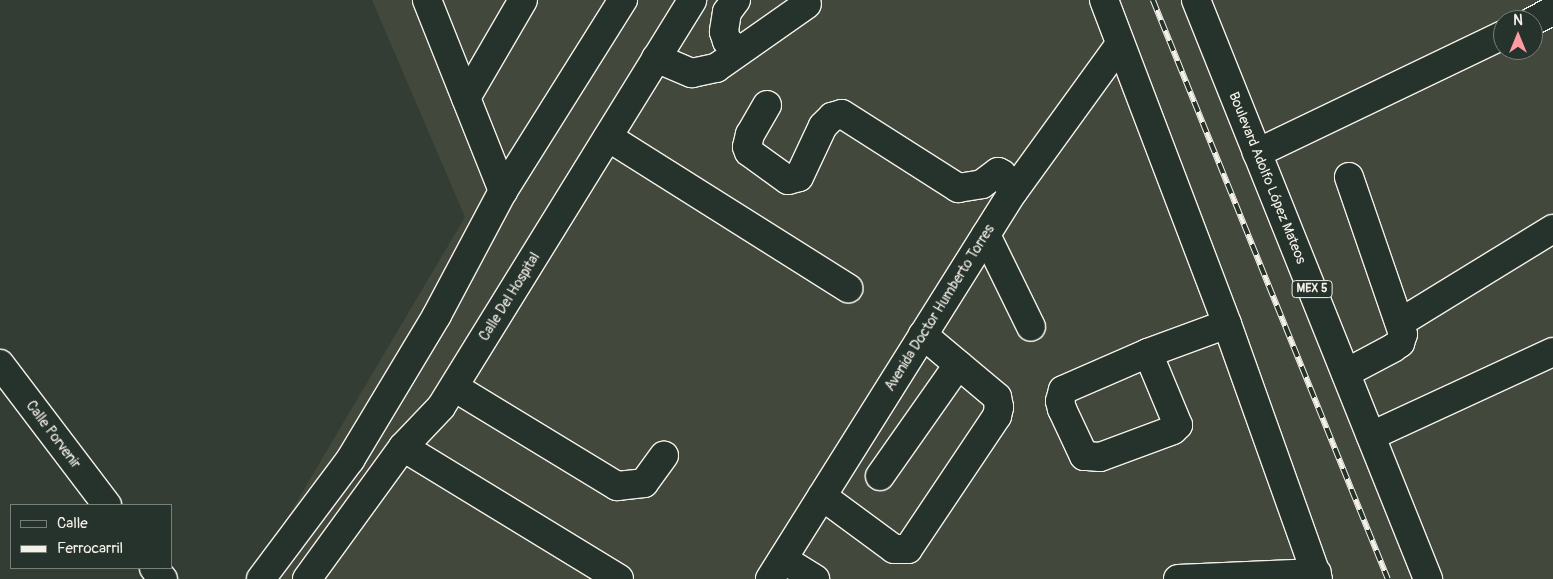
<!DOCTYPE html>
<html>
<head>
<meta charset="utf-8">
<style>
  body { margin:0 }
  #map { position:relative; width:1553px; height:579px; overflow:hidden; background:#333d34; font-family:Pangolin,sans-serif }
  div>[style] { position:absolute }
  .built>* { inset:0; background:#42483c }
  .roads { filter:drop-shadow(1px 0 #f4f1e8) drop-shadow(-1px 0 #f4f1e8) drop-shadow(0 1px #f4f1e8) drop-shadow(0 -1px #f4f1e8) }
  .minor>* { height:28px; margin:-14px; padding:0 14px; transform-origin:14px; border-radius:14px; background:#26332d }
  .major>* { height:28px; margin:-14px; padding:0 14px; transform-origin:14px; border-radius:14px; background:#26332d }
  .rail>* { height:5.5px; margin-top:-2.75px; transform-origin:0; background:repeating-linear-gradient(90deg,#26332d 0 11px,#f4f1e8 0 22px); box-sizing:border-box; border-block:1px solid #f4f1e8 }
  span { translate:-50% -50%; white-space:nowrap; text-align:center; line-height:1.15; -webkit-text-stroke:4px #26332d; paint-order:stroke }
  .shield-label span { padding:1px 4px; background:#26332d; border:1px solid; border-radius:4px; -webkit-text-stroke-width:0 }
  .shield-label { font-size:12px; color:#f4f1e8; font-weight:700 }
  .street-label { font-size:14px; color:#f4f1e8 }
  .legend { position:absolute; left:10px; top:504px; width:162px; height:65px; box-sizing:border-box; background:#26332d; border:1px solid #787f78; margin:0; padding:6px 9px; list-style:none; font-size:15px; color:#f4f1e8 }
  .legend li { display:flex; align-items:center; gap:10px; height:25px }
  .legend b { width:25px; border:1px solid #787f78 }
  .north { position:absolute; left:1493px; top:10px; width:50px; height:50px; box-sizing:border-box; background:#26332d; border:1px solid #787f78; border-radius:50%; rotate:0deg; font-size:14px; font-weight:700; line-height:20px; text-align:center; color:#f4f1e8 }
  .north::after { content:''; display:block; margin:auto; width:18px; height:22px; background:#ff9aa2; clip-path:polygon(50% 0,100% 100%,50% 72%,0 100%) }
</style>
</head>
<body>
<div id="map">
  <div class="built">
    <i style="clip-path:polygon(evenodd,372px 0,1553px 0,1553px 579px,251px 579px,465px 217px,372px 0,1503px 20px,1533px 20px,1533px 50px,1503px 50px,1503px 20px)"></i>
  </div>
  <div class="roads">
    <div class="minor">
      <i style="left:427px;top:0;width:206px;rotate:68.3deg"></i>
      <i style="left:736px;top:0;width:15px;rotate:127deg"></i>
      <i style="left:727px;top:12px;width:20px;rotate:99deg"></i>
      <i style="left:724px;top:32px;width:9px;rotate:72deg"></i>
      <i style="left:727px;top:41px;width:16px;rotate:38deg"></i>
      <i style="left:1533px;top:21px;width:22px;rotate:-27deg"></i>
      <i style="left:656px;top:58px;width:39px;rotate:23deg"></i>
      <i style="left:692px;top:73px;width:25px;rotate:-12deg"></i>
      <i style="left:716px;top:68px;width:111px;rotate:-35.1deg"></i>
      <i style="left:466px;top:98px;width:113px;rotate:-59.8deg"></i>
      <i style="left:767px;top:105px;width:34px;rotate:120deg"></i>
      <i style="left:750px;top:134px;width:13px;rotate:103deg"></i>
      <i style="left:747px;top:147px;width:5px;rotate:68deg"></i>
      <i style="left:749px;top:152px;width:48px;rotate:35.7deg"></i>
      <i style="left:788px;top:180px;width:11px;rotate:-15deg"></i>
      <i style="left:799px;top:177px;width:56px;rotate:-64.8deg"></i>
      <i style="left:823px;top:126px;width:13px;rotate:-45deg"></i>
      <i style="left:832px;top:117px;width:10px;rotate:-17deg"></i>
      <i style="left:842px;top:114px;width:138px;rotate:32.5deg"></i>
      <i style="left:958px;top:188px;width:24px;rotate:-9deg"></i>
      <i style="left:982px;top:184px;width:20px;rotate:-37deg"></i>
      <i style="left:998px;top:172px;width:4px;rotate:27deg"></i>
      <i style="left:1002px;top:174px;width:21px;rotate:59deg"></i>
      <i style="left:608px;top:137px;width:284px;rotate:32.2deg"></i>
      <i style="left:1257px;top:153px;width:273px;rotate:-25.6deg"></i>
      <i style="left:986px;top:235px;width:102px;rotate:63.9deg"></i>
      <i style="left:1401px;top:322px;width:178px;rotate:-31.5deg"></i>
      <i style="left:1148px;top:353px;width:78px;rotate:67.4deg"></i>
      <i style="left:1178px;top:425px;width:7px;rotate:135deg"></i>
      <i style="left:1173px;top:430px;width:78px;rotate:159.7deg"></i>
      <i style="left:1100px;top:457px;width:16px;rotate:-176deg"></i>
      <i style="left:1084px;top:456px;width:52px;rotate:-115.1deg"></i>
      <i style="left:1062px;top:409px;width:8px;rotate:-104deg"></i>
      <i style="left:1060px;top:401px;width:11px;rotate:-75deg"></i>
      <i style="left:1063px;top:390px;width:93px;rotate:-23.5deg"></i>
      <i style="left:1148px;top:353px;width:84px;rotate:-20.2deg"></i>
      <i style="left:0;top:364px;width:177px;rotate:52.8deg"></i>
      <i style="left:1346px;top:373px;width:53px;rotate:-28deg"></i>
      <i style="left:1393px;top:348px;width:9px;rotate:-36deg"></i>
      <i style="left:1400px;top:343px;width:9px;rotate:-72deg"></i>
      <i style="left:1403px;top:334px;width:166px;rotate:-109deg"></i>
      <i style="left:454px;top:387px;width:191px;rotate:31.3deg"></i>
      <i style="left:617px;top:486px;width:27px;rotate:-6deg"></i>
      <i style="left:644px;top:483px;width:34px;rotate:-54deg"></i>
      <i style="left:1371px;top:436px;width:200px;rotate:-24.8deg"></i>
      <i style="left:403px;top:447px;width:253px;rotate:31.4deg"></i>
      <i style="left:880px;top:476px;width:136px;rotate:-54.9deg"></i>
      <i style="left:822px;top:496px;width:89px;rotate:36.4deg"></i>
      <i style="left:894px;top:549px;width:14px"></i>
      <i style="left:908px;top:549px;width:160px;rotate:-56.2deg"></i>
      <i style="left:997px;top:416px;width:9px;rotate:-77deg"></i>
      <i style="left:999px;top:407px;width:10px;rotate:-101deg"></i>
      <i style="left:997px;top:397px;width:97px;rotate:-140deg"></i>
      <i style="left:783px;top:559px;width:38px;rotate:32deg"></i>
      <i style="left:154px;top:568px;width:14px;rotate:51deg"></i>
      <i style="left:261px;top:579px;width:149px;rotate:-53.2deg"></i>
      <i style="left:350px;top:460px;width:169px;rotate:-59deg"></i>
      <i style="left:437px;top:315px;width:140px;rotate:-62deg"></i>
      <i style="left:503px;top:191px;width:226px;rotate:-57.9deg"></i>
      <i style="left:307px;top:579px;width:163px;rotate:-54deg"></i>
      <i style="left:403px;top:447px;width:55px;rotate:-46.5deg"></i>
      <i style="left:441px;top:407px;width:478px;rotate:-58.3deg"></i>
      <i style="left:770px;top:579px;width:457px;rotate:-57.9deg"></i>
      <i style="left:1013px;top:192px;width:183px;rotate:-54.1deg"></i>
      <i style="left:1178px;top:579px;width:139px;rotate:-2.5deg"></i>
    </div>
    <div class="major">
      <i style="left:1104px;top:0;width:347px;rotate:69.2deg"></i>
      <i style="left:1227px;top:324px;width:271px;rotate:70.4deg"></i>
      <i style="left:1196px;top:0;width:624px;rotate:68.16deg"></i>
    </div>
  </div>
  <div class="rail">
    <i style="left:1153px;top:0;width:625px;rotate:67.91deg"></i>
  </div>
  <div class="shield-label">
    <span style="left:1312px;top:289px">MEX 5</span>
  </div>
  <div class="street-label">
    <span style="left:1267px;top:178px;rotate:68deg">Boulevard Adolfo López Mateos</span>
    <span style="left:510px;top:297px;rotate:-58deg">Calle Del Hospital</span>
    <span style="left:940px;top:308px;rotate:-58deg">Avenida Doctor Humberto Torres</span>
    <span style="left:53px;top:435px;rotate:53deg">Calle Porvenir</span>
  </div>
  <ul class="legend">
  <li><b style="height:6px;background:#26332d"></b>Calle</li>
  <li><b style="height:6px;background:#f4f1e8"></b>Ferrocarril</li>
  </ul>
  <div class="north">N</div>
</div>
</body>
</html>
